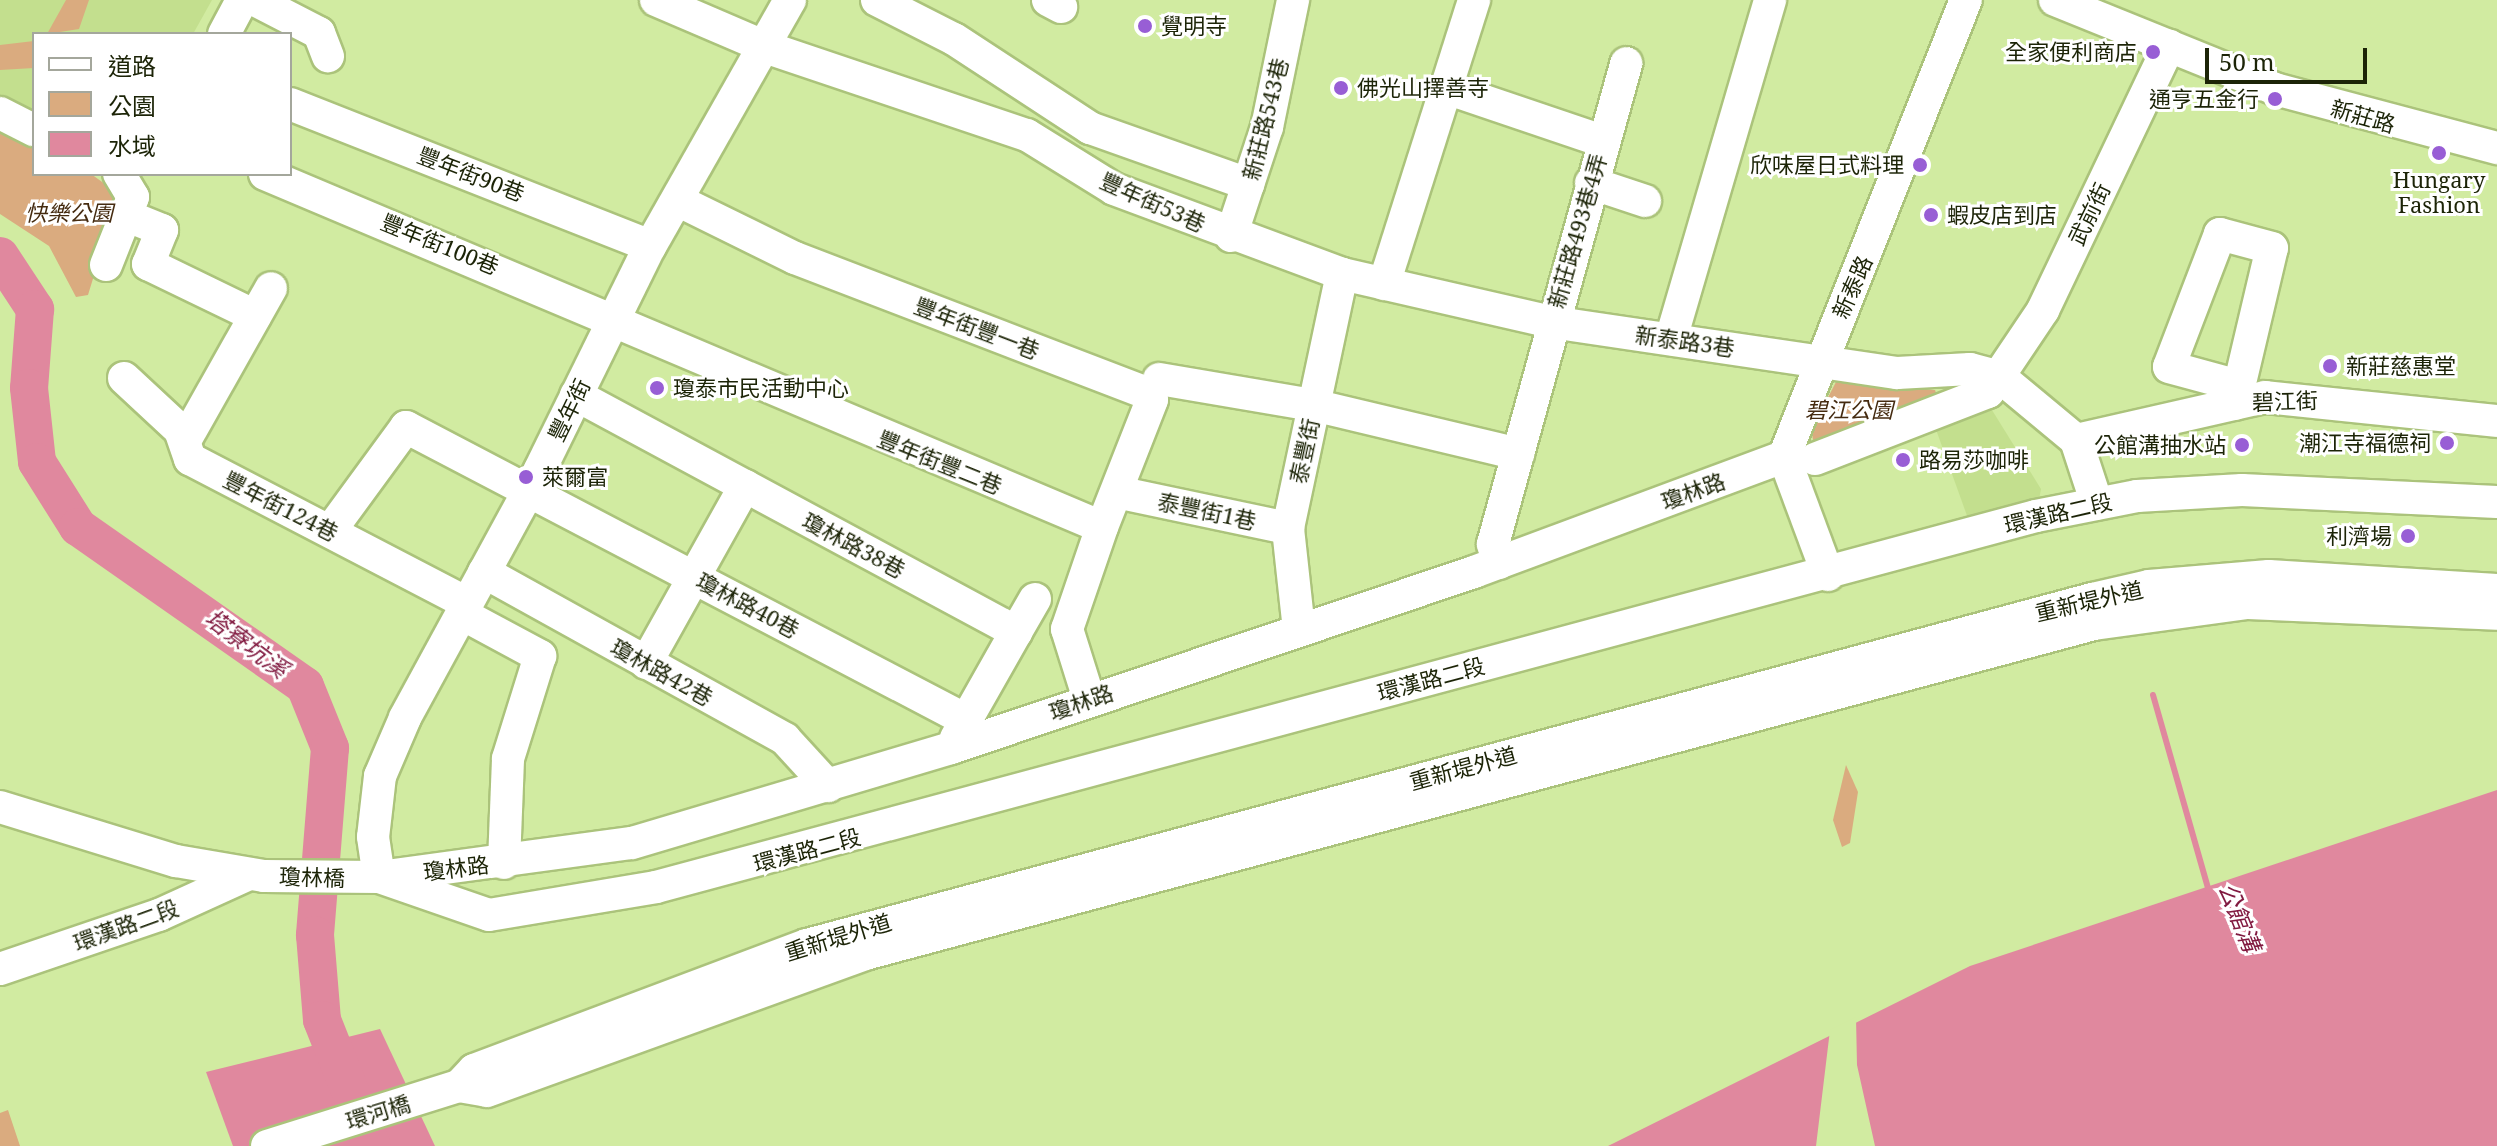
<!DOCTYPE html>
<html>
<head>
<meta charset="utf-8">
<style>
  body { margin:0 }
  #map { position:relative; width:2497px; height:1146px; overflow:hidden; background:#d1eba1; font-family:"Noto Serif","Noto Sans TC",serif }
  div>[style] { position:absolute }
  .built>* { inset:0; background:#c3df8e }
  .green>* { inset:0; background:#daab7f }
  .water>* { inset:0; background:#e0889e }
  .pier>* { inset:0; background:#d1eba1 }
  .stream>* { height:6px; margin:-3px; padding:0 3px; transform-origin:3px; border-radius:3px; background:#e0889e }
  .river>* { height:38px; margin:-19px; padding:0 19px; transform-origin:19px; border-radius:19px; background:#e0889e }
  .roads { filter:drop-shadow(2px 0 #abc37b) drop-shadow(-2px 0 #abc37b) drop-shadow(0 2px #abc37b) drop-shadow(0 -2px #abc37b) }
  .minor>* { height:32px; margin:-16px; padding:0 16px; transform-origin:16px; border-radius:16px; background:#fff }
  .dots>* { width:22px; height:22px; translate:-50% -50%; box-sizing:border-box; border:4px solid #fff; border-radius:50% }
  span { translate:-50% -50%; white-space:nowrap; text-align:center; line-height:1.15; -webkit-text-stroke:6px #fff; paint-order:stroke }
  .poi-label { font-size:22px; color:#1c2407 }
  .left { translate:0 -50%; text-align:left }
  .right { translate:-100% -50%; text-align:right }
  .street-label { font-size:22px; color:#1c2407 }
  .park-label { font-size:22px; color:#452b10; font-style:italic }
  .water-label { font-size:24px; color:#811a40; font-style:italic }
  .legend { position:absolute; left:32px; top:32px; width:260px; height:144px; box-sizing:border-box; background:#fff; border:2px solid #a4a79c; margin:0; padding:10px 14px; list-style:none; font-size:24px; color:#1c2407 }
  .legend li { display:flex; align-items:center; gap:16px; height:40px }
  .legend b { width:40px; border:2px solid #a4a79c }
  .scale { position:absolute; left:2205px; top:48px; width:162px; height:36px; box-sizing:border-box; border:4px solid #1c2407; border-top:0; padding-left:10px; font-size:24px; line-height:28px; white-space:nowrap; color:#1c2407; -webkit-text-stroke:6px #fff; paint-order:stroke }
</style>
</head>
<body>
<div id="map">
  <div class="built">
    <i style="clip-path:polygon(0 0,212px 0,193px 34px,34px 34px,34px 122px,0 103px)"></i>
    <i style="clip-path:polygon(1987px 402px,2041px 489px,2038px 505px,1970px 524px,1934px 424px)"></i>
  </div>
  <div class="green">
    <i style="clip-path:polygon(66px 0,89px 0,79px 29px,47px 34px)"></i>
    <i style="clip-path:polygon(34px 41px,34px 68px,0 70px,0 45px)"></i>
    <i style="clip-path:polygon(0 127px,34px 144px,34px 174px,91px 174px,119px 194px,88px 295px,76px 297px,49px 246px,0 214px)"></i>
    <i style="clip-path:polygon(1836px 382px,1935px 390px,1941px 407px,1815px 448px,1811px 430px)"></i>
    <i style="clip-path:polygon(1846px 765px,1858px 792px,1850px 843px,1842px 847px,1833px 820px)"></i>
    <i style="clip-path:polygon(8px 1110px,20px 1146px,0 1146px,0 1113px)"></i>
  </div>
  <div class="water">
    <i style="clip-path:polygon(2497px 790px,2497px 1146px,1608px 1146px,1970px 966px)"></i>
    <i style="clip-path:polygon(380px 1029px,435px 1146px,233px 1146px,206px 1072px)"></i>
  </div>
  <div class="pier">
    <i style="clip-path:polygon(1856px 1017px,1857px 1065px,1875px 1146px,1816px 1146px,1830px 1030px)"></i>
  </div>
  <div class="stream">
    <i style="left:2153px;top:695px;width:204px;rotate:74.1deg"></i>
  </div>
  <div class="river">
    <i style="left:0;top:256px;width:64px;rotate:56.6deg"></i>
    <i style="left:35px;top:309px;width:79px;rotate:94.3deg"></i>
    <i style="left:29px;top:388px;width:74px;rotate:83.8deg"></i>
    <i style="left:37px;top:462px;width:77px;rotate:57.8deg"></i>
    <i style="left:78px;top:527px;width:277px;rotate:35deg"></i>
    <i style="left:305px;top:686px;width:67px;rotate:68deg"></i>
    <i style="left:330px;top:748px;width:188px;rotate:94.6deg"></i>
    <i style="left:315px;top:935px;width:85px;rotate:85.3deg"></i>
    <i style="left:322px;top:1020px;width:136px;rotate:68.4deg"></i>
  </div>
  <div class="roads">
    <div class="minor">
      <i style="left:255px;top:0;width:72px;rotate:27.3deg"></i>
      <i style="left:319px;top:33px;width:25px;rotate:69deg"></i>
      <i style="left:656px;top:0;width:122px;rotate:23.2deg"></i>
      <i style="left:768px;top:48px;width:273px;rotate:18.6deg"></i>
      <i style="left:1027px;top:135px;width:102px;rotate:31.8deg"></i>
      <i style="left:1114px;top:189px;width:243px;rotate:20.4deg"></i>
      <i style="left:1342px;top:274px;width:214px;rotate:12.9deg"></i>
      <i style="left:1551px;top:322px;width:350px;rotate:8.4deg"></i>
      <i style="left:1897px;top:373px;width:73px;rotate:-3.1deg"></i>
      <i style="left:1970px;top:369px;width:31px;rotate:15deg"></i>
      <i style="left:2000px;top:377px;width:99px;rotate:39.7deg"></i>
      <i style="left:2076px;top:440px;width:67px;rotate:71.8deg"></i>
      <i style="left:790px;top:0;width:283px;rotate:119.6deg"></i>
      <i style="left:650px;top:246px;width:250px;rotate:116.2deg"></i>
      <i style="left:540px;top:470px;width:282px;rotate:118.6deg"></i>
      <i style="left:405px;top:718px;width:63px;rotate:113.3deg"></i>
      <i style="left:380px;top:776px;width:61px;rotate:96.5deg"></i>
      <i style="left:373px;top:837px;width:40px;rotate:81.5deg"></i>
      <i style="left:379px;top:877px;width:116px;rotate:19.1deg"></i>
      <i style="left:489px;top:915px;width:169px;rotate:-9.5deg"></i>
      <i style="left:656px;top:887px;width:1429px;rotate:-15.05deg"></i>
      <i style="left:2036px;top:516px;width:103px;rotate:-11.2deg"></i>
      <i style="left:2137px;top:496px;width:105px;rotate:-3.3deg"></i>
      <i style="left:2242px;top:490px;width:255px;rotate:2.7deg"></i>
      <i style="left:877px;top:0;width:86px;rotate:26.9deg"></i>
      <i style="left:954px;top:39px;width:163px;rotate:33.2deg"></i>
      <i style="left:1090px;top:128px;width:168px;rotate:19.5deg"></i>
      <i style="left:1048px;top:0;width:15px;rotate:28deg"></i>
      <i style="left:2055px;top:0;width:237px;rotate:22deg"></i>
      <i style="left:2275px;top:89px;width:230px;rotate:14.9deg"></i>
      <i style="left:224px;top:34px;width:38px;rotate:-62deg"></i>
      <i style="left:1446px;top:88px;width:166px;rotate:18.7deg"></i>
      <i style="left:290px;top:104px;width:387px;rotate:21.5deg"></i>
      <i style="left:0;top:113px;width:38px;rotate:27deg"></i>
      <i style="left:265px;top:174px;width:908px;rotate:22.87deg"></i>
      <i style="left:1102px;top:527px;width:108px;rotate:108.9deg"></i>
      <i style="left:1067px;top:629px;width:73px;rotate:72.6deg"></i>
      <i style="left:1591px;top:183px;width:57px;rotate:18.4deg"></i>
      <i style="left:677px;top:200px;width:131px;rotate:26.2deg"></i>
      <i style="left:795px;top:258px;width:374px;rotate:21deg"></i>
      <i style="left:1144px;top:392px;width:11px;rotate:45deg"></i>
      <i style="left:1152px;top:400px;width:136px;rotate:111.5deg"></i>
      <i style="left:125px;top:215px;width:40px;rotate:22deg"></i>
      <i style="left:162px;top:230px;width:37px;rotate:112deg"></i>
      <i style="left:148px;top:264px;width:119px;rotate:25.9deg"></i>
      <i style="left:1231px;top:236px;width:115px;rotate:-71.7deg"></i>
      <i style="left:1267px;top:127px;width:130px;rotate:-78.4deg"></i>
      <i style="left:106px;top:265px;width:73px;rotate:-68.3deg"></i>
      <i style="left:133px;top:197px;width:27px;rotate:-121deg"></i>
      <i style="left:1384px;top:284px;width:298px;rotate:-72.4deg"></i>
      <i style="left:1671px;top:339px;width:353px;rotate:-73.7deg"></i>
      <i style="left:124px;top:378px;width:76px;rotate:42.9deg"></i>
      <i style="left:180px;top:430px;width:31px;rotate:71deg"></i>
      <i style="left:190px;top:459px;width:312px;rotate:27.5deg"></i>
      <i style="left:1159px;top:379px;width:156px;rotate:9.6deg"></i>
      <i style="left:1313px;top:405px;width:211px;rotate:13.4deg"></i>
      <i style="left:576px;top:395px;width:500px;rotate:28.3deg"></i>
      <i style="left:1016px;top:632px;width:122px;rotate:119.5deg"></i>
      <i style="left:2235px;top:404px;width:160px;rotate:-76.7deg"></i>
      <i style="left:2272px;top:248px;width:54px;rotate:-164.9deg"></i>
      <i style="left:2220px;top:234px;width:142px;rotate:111deg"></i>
      <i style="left:2169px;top:367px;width:73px;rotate:15.2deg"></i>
      <i style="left:186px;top:439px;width:173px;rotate:-60.6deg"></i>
      <i style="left:2076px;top:440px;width:194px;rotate:-12.8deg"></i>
      <i style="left:2265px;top:397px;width:233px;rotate:5.9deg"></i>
      <i style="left:1815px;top:459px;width:186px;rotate:-21.2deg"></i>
      <i style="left:1988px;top:392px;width:99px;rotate:-56.1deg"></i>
      <i style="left:2043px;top:310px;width:293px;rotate:-64.5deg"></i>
      <i style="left:1126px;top:494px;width:166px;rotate:11.9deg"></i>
      <i style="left:330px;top:531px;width:129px;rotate:-53.8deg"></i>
      <i style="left:406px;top:427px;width:632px;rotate:27.62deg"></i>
      <i style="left:1499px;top:563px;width:20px;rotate:-108deg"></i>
      <i style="left:1493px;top:544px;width:499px;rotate:-74.5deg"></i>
      <i style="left:484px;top:572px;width:344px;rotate:29deg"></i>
      <i style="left:785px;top:739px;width:64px;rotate:47.5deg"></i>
      <i style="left:1828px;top:575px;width:126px;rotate:-110.4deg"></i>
      <i style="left:1784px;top:457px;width:492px;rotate:-68.3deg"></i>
      <i style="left:462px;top:614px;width:89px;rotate:28.3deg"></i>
      <i style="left:540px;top:656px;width:108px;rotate:107.3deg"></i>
      <i style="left:508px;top:759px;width:104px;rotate:92.2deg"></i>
      <i style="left:1299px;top:630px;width:103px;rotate:-96.2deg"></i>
      <i style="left:1288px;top:528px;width:260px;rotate:-78deg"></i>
      <i style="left:1016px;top:632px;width:38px;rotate:-60deg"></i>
      <i style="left:646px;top:663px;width:203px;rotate:-60.8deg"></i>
      <i style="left:0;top:807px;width:184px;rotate:17.1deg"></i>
      <i style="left:176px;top:861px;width:89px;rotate:9.7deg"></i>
      <i style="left:264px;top:876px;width:115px;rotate:0.5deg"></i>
      <i style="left:379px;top:877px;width:255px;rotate:-7.7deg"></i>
      <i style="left:632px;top:843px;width:333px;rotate:-16.6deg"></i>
      <i style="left:951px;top:748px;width:552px;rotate:-18.6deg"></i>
      <i style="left:1474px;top:572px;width:331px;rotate:-20.4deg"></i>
      <i style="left:0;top:969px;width:168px;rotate:-18.8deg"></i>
      <i style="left:159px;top:915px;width:99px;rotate:-24.5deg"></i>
      <i style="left:459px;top:1086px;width:22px;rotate:-47deg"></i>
      <i style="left:474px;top:1070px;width:356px;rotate:-20.6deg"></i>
      <i style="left:807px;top:945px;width:1331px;rotate:-15.07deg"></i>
      <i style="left:2092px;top:599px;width:58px;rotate:-12.8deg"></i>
      <i style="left:2149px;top:586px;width:120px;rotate:-4.8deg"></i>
      <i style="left:2269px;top:576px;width:228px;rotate:3.5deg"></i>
      <i style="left:267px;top:1146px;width:201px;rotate:-17.4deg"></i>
      <i style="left:459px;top:1086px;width:28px;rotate:10deg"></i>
      <i style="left:487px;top:1091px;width:402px;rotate:-19.9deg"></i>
      <i style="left:865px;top:954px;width:1273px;rotate:-15.03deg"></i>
      <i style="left:2094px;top:624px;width:155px;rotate:-7.8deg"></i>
      <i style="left:2248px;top:603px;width:249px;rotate:2.5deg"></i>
    </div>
  </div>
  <div class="dots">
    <i style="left:1145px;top:26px;background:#985ed5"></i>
    <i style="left:2153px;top:52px;background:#985ed5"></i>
    <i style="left:1341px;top:88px;background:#985ed5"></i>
    <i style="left:2275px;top:99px;background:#985ed5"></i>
    <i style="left:2439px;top:153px;background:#985ed5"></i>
    <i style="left:1920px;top:165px;background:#985ed5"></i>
    <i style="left:1931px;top:215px;background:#985ed5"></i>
    <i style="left:2330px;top:366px;background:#985ed5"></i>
    <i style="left:657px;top:388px;background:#985ed5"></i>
    <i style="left:2447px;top:443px;background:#985ed5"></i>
    <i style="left:2242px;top:445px;background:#985ed5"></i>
    <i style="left:1903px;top:460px;background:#985ed5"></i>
    <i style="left:526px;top:477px;background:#985ed5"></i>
    <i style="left:2408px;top:536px;background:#985ed5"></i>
  </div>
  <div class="poi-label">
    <span class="left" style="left:1161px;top:26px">覺明寺</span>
    <span class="right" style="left:2137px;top:52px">全家便利商店</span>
    <span class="left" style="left:1357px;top:88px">佛光山擇善寺</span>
    <span class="right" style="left:2259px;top:99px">通亨五金行</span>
    <span class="right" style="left:1904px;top:165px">欣味屋日式料理</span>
    <span style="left:2439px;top:192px">Hungary<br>Fashion</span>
    <span class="left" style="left:1947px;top:215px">蝦皮店到店</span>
    <span class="left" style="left:2346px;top:366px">新莊慈惠堂</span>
    <span class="left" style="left:673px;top:388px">瓊泰市民活動中心</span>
    <span class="right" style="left:2431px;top:443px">潮江寺福德祠</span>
    <span class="right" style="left:2226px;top:445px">公館溝抽水站</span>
    <span class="left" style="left:1919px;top:460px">路易莎咖啡</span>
    <span class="left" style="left:542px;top:477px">萊爾富</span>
    <span class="right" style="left:2392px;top:536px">利濟場</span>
  </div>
  <div class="street-label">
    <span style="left:2363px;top:116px;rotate:16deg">新莊路</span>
    <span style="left:1265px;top:119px;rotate:-76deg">新莊路543巷</span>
    <span style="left:471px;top:174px;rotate:21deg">豐年街90巷</span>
    <span style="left:1153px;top:202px;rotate:24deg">豐年街53巷</span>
    <span style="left:2089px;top:214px;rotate:-64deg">武前街</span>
    <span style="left:1577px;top:231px;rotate:-74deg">新莊路493巷4弄</span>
    <span style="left:440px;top:244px;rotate:22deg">豐年街100巷</span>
    <span style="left:1852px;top:287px;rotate:-66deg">新泰路</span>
    <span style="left:977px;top:328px;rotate:21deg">豐年街豐一巷</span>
    <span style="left:1685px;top:341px;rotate:8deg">新泰路3巷</span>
    <span style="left:2285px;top:401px;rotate:-2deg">碧江街</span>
    <span style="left:569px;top:410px;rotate:-64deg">豐年街</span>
    <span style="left:1304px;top:451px;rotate:-78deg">泰豐街</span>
    <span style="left:940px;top:462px;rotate:22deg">豐年街豐二巷</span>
    <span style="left:1693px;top:491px;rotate:-20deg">瓊林路</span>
    <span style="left:281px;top:506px;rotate:27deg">豐年街124巷</span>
    <span style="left:1207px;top:511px;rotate:12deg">泰豐街1巷</span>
    <span style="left:2058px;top:513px;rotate:-13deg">環漢路二段</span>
    <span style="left:854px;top:545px;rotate:28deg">瓊林路38巷</span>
    <span style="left:2089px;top:601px;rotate:-13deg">重新堤外道</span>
    <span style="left:748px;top:605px;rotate:28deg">瓊林路40巷</span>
    <span style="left:662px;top:672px;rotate:29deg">瓊林路42巷</span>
    <span style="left:1431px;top:679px;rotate:-15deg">環漢路二段</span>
    <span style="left:1081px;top:702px;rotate:-19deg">瓊林路</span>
    <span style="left:1463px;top:768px;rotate:-15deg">重新堤外道</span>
    <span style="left:807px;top:850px;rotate:-15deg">環漢路二段</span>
    <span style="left:456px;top:868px;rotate:-7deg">瓊林路</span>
    <span style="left:312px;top:877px;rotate:2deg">瓊林橋</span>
    <span style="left:126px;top:925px;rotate:-20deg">環漢路二段</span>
    <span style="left:838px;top:937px;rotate:-17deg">重新堤外道</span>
    <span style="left:378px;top:1112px;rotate:-17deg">環河橋</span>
  </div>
  <div class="park-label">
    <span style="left:69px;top:213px">快樂公園</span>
    <span style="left:1849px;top:410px">碧江公園</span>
  </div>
  <div class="water-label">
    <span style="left:247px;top:643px;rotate:37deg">塔寮坑溪</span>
    <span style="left:2240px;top:917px;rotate:68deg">公館溝</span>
  </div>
  <ul class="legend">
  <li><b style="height:10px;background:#fff"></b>道路</li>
  <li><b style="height:22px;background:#daab7f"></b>公園</li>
  <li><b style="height:22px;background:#e0889e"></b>水域</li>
  </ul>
  <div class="scale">50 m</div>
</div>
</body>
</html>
